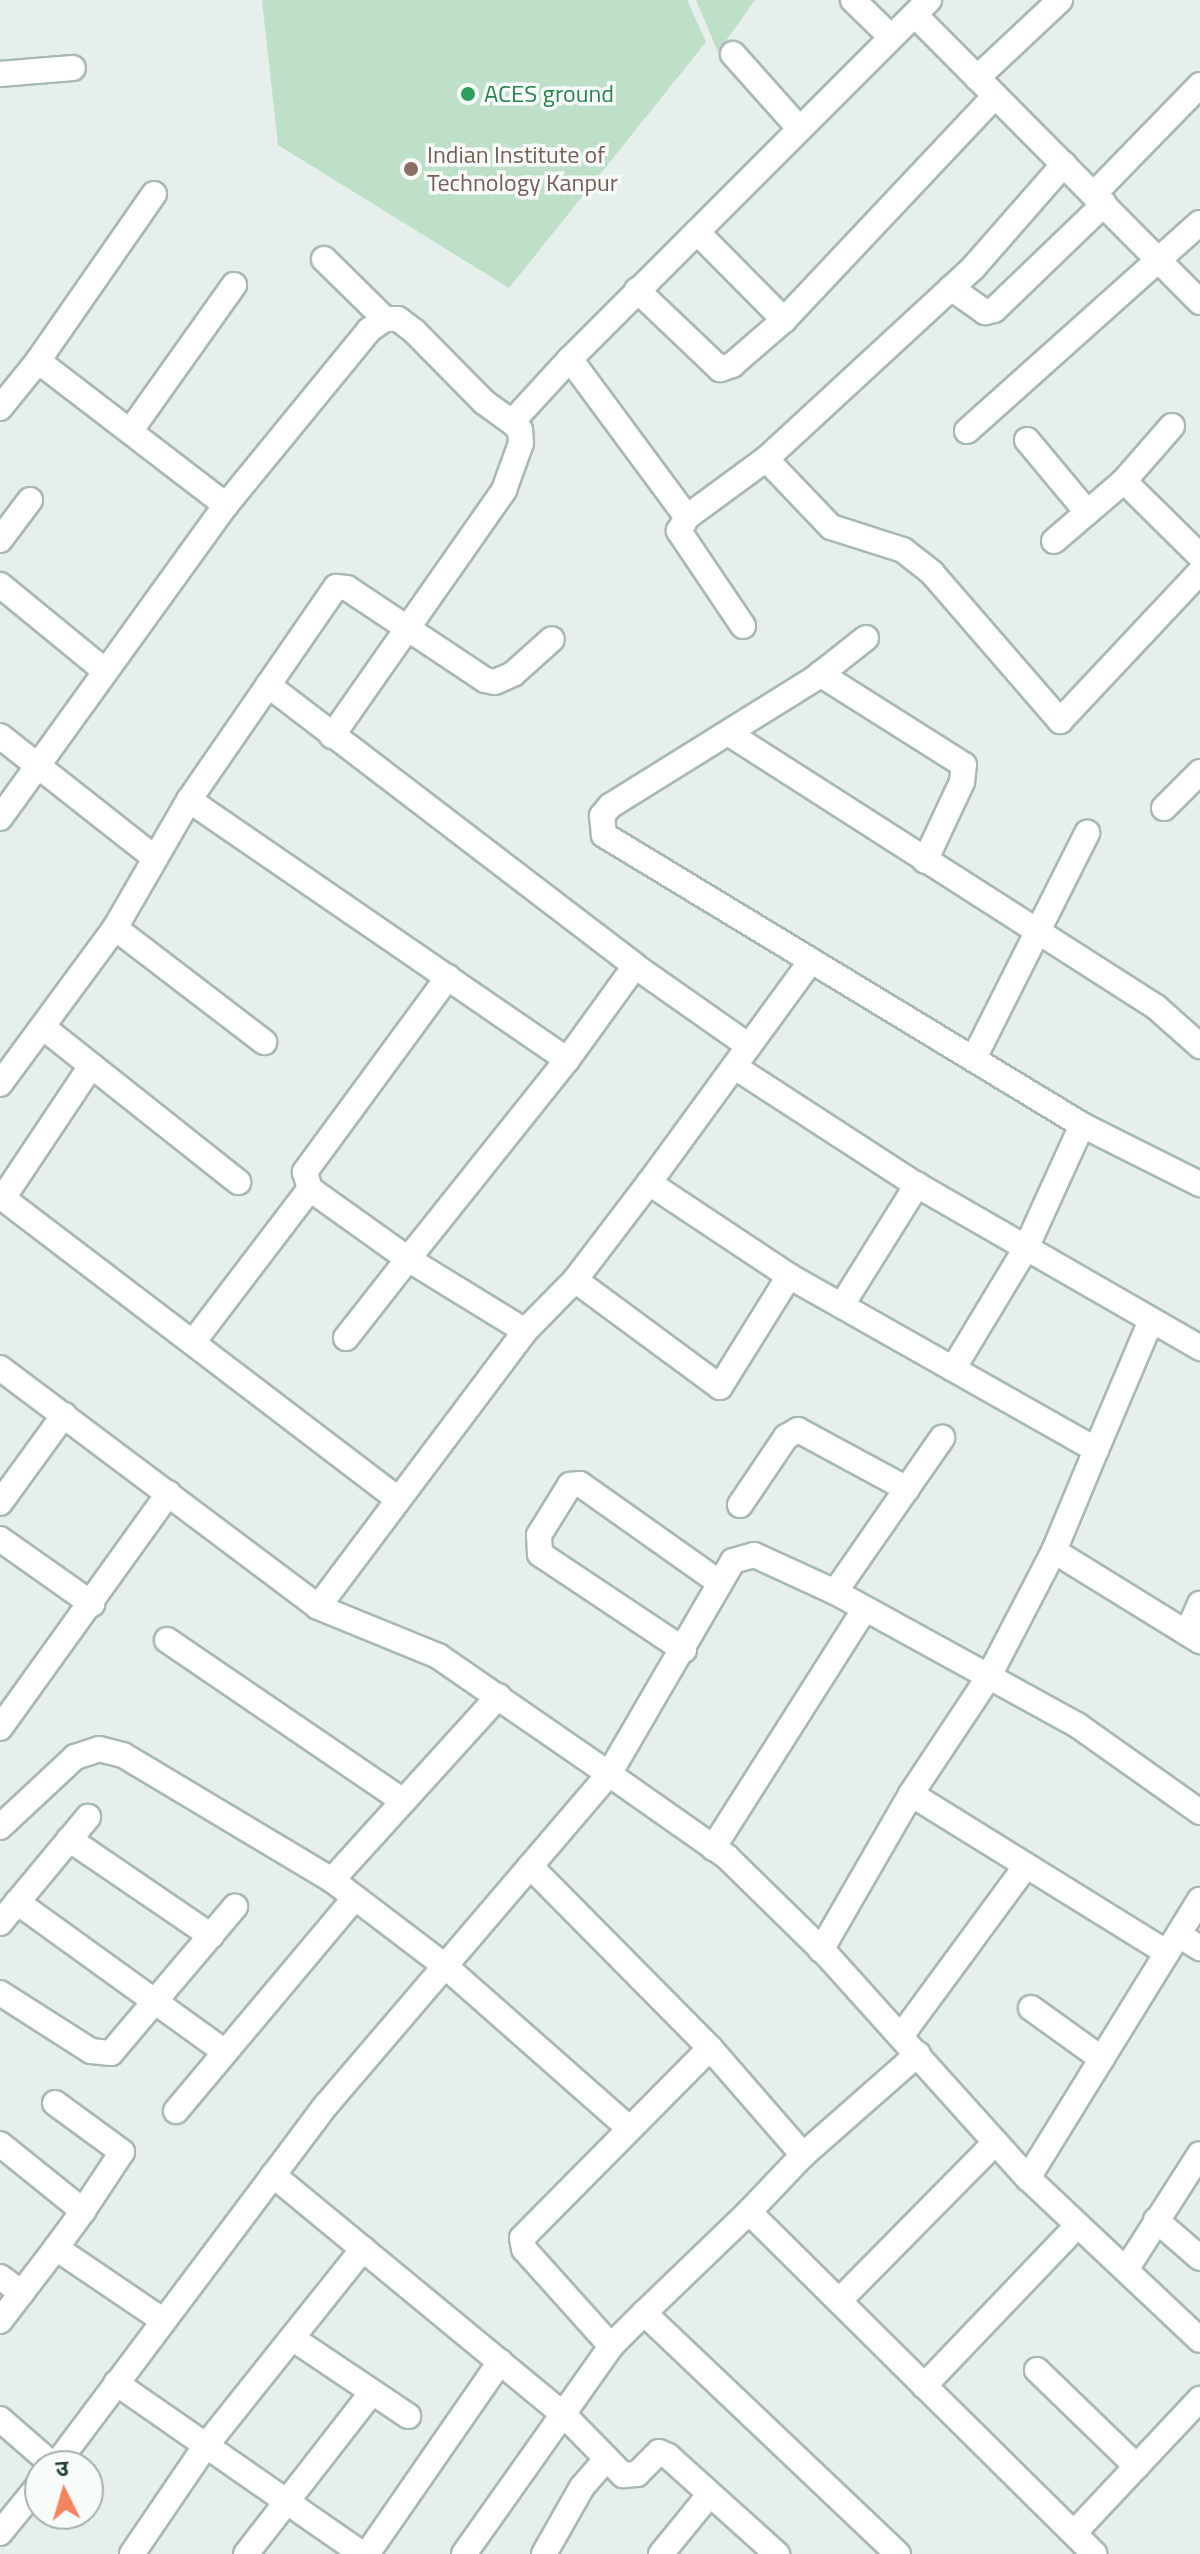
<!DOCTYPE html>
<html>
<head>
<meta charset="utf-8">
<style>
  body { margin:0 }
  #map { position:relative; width:1200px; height:2554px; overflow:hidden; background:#e6efeb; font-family:"Titillium Web","Noto Sans Devanagari",sans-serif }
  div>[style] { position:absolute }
  .green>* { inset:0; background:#bfe0c8 }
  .roads { filter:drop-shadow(2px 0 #a8b8b2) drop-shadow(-2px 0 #a8b8b2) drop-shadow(0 2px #a8b8b2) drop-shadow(0 -2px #a8b8b2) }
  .minor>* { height:24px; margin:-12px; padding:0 12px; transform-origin:12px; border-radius:12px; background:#fff }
  .dots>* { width:22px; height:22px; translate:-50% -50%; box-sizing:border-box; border:4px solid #f7fbf9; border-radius:50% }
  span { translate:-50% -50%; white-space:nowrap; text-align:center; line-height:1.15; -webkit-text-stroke:7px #f7fbf9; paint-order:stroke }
  .leisure-label { font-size:24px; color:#27864d }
  .left { translate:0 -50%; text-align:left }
  .education-label { font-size:24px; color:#785e54 }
  .north { position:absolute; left:24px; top:2450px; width:80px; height:80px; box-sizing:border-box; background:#f7fbf9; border:2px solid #a3b1ad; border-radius:50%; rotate:355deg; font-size:22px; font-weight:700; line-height:32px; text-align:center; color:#24423a }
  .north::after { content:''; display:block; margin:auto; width:28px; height:36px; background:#f4845f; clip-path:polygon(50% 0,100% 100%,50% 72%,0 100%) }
</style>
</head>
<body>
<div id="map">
  <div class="green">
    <i style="clip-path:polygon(262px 0,687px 0,706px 42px,509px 288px,278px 145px)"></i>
    <i style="clip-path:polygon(696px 0,755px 0,718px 52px)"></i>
  </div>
  <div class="roads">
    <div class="minor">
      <i style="left:853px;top:0;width:53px;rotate:44.2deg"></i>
      <i style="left:916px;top:16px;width:403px;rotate:45.2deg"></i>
      <i style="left:733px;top:54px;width:99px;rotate:48.3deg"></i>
      <i style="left:0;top:74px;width:73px;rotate:-4.7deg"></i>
      <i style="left:977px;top:78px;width:114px;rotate:-43.2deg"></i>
      <i style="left:154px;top:194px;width:203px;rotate:124.8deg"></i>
      <i style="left:38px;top:361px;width:237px;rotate:37.5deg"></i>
      <i style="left:1094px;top:194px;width:152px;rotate:-45.8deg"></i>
      <i style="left:697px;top:232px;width:124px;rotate:45.3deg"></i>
      <i style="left:784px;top:320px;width:308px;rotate:-46.7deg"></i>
      <i style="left:324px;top:259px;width:86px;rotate:44.5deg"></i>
      <i style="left:951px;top:288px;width:42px;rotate:35.2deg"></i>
      <i style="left:985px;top:312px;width:9px;rotate:-13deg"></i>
      <i style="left:994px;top:310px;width:153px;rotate:-43.9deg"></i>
      <i style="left:637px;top:290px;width:115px;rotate:43.6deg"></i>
      <i style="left:720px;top:369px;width:13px;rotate:-18deg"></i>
      <i style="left:732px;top:365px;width:69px;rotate:-40.9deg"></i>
      <i style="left:570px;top:359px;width:508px;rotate:-45deg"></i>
      <i style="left:0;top:408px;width:60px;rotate:-51deg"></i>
      <i style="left:131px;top:430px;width:178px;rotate:-54.6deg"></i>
      <i style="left:967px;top:431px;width:312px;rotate:-41.8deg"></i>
      <i style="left:1027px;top:440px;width:94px;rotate:50.2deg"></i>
      <i style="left:766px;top:459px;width:282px;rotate:-42.7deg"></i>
      <i style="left:973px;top:268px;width:138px;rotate:-48.8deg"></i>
      <i style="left:1124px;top:481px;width:107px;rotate:44.6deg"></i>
      <i style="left:0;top:540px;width:50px;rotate:-53.1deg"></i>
      <i style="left:1054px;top:541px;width:92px;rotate:-40.6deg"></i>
      <i style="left:1124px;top:481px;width:73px;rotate:-48.9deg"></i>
      <i style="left:0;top:585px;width:134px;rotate:39.3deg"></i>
      <i style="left:743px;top:626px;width:115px;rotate:-124deg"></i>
      <i style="left:679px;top:531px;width:16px;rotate:-60deg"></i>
      <i style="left:687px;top:517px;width:98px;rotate:-36.3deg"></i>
      <i style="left:766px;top:459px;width:94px;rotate:46.3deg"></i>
      <i style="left:831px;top:527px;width:76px;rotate:17.7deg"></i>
      <i style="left:903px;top:550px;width:37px;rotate:38deg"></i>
      <i style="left:932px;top:573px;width:196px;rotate:49.1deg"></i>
      <i style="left:1060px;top:721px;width:204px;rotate:-46.8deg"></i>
      <i style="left:866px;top:638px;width:66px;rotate:141.7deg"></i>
      <i style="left:814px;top:679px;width:240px;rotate:148.1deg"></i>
      <i style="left:610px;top:806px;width:13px;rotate:129deg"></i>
      <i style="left:602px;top:816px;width:19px;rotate:84deg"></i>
      <i style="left:604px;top:835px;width:559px;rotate:31.24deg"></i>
      <i style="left:1082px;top:1125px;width:132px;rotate:26.6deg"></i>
      <i style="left:820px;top:674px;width:170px;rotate:32.3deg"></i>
      <i style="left:964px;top:765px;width:17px;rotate:97deg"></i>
      <i style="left:962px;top:782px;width:87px;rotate:115.1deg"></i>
      <i style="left:268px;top:685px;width:462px;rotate:37.4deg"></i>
      <i style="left:635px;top:966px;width:139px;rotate:35.1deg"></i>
      <i style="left:728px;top:733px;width:508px;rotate:32.63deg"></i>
      <i style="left:1156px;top:1007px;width:59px;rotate:41.6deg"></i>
      <i style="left:0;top:736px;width:197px;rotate:38.2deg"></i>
      <i style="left:332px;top:736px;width:300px;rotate:-55deg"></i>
      <i style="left:504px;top:490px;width:50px;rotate:-70.1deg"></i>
      <i style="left:521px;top:443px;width:13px;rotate:-94deg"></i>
      <i style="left:520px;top:430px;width:11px;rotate:-135deg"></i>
      <i style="left:189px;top:800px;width:459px;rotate:34.5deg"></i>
      <i style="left:567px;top:1060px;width:116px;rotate:-54.1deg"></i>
      <i style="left:1164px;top:808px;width:51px;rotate:-45deg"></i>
      <i style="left:0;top:818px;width:386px;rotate:-54.2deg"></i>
      <i style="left:226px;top:505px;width:226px;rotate:-50.7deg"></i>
      <i style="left:369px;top:330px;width:19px;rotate:-35deg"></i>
      <i style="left:385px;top:319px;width:13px"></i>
      <i style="left:398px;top:319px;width:20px;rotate:37deg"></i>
      <i style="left:414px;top:331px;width:100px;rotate:45.4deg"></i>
      <i style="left:484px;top:402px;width:34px;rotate:36deg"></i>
      <i style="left:512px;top:422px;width:86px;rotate:-47.4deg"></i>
      <i style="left:570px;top:359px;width:197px;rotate:53.5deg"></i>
      <i style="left:115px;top:928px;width:188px;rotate:37.4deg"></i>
      <i style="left:448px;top:977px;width:242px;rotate:126.3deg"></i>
      <i style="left:305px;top:1172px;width:18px;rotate:74deg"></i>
      <i style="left:310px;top:1189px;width:120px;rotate:35.5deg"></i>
      <i style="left:408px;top:1259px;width:255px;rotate:-51.4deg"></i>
      <i style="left:44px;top:1028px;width:248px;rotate:38.4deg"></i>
      <i style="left:975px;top:1056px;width:250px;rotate:-63.3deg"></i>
      <i style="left:735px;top:1067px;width:217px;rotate:33deg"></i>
      <i style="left:917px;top:1185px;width:327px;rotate:29.9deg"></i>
      <i style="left:0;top:1084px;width:194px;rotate:-53.6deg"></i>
      <i style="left:115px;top:928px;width:148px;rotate:-60deg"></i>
      <i style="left:189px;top:800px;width:259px;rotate:-55.4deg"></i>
      <i style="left:336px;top:587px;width:11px;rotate:5deg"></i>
      <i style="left:347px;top:588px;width:166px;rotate:33.7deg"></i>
      <i style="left:485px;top:680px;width:10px;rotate:11deg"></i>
      <i style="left:495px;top:682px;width:20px;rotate:-24deg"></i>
      <i style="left:513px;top:674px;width:52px;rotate:-41.9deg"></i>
      <i style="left:649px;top:1183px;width:168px;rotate:33.6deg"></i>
      <i style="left:0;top:1196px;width:499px;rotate:37.3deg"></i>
      <i style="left:3px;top:1198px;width:159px;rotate:-56.3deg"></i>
      <i style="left:575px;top:1280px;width:180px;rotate:36.4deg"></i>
      <i style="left:720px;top:1387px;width:131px;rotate:-58.1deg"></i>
      <i style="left:789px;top:1276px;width:353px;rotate:29.5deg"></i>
      <i style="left:1096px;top:1450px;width:109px;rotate:112.6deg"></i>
      <i style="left:1054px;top:1551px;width:143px;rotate:117.5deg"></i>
      <i style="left:988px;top:1678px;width:139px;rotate:123.6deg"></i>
      <i style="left:911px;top:1794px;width:301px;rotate:31.8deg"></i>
      <i style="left:842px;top:1305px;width:142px;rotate:-58deg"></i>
      <i style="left:346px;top:1338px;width:100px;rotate:-51.9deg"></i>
      <i style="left:408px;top:1259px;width:137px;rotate:31.6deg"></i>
      <i style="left:194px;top:1341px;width:191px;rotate:-52.7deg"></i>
      <i style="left:0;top:1368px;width:398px;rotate:36.9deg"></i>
      <i style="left:318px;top:1607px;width:130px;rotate:22.2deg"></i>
      <i style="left:438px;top:1656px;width:208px;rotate:34.6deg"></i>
      <i style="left:609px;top:1774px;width:435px;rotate:130.5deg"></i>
      <i style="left:326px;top:2105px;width:451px;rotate:126.9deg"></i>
      <i style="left:953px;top:1369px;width:141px;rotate:-58.9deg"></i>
      <i style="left:1026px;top:1248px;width:135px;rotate:-65.5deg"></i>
      <i style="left:1096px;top:1450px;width:138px;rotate:-67deg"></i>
      <i style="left:0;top:1503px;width:109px;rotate:-54deg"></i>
      <i style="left:740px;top:1505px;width:82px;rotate:-55.9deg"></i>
      <i style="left:786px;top:1437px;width:14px;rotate:-30deg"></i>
      <i style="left:798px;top:1430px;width:124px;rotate:28.4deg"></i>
      <i style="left:0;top:1539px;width:113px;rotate:35.2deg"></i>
      <i style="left:1054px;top:1551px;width:172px;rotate:31.7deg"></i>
      <i style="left:835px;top:1592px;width:188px;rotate:-55.2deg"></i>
      <i style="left:318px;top:1607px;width:345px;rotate:-53.1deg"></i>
      <i style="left:525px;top:1331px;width:71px;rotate:-45.6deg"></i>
      <i style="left:575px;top:1280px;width:122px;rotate:-52.7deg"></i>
      <i style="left:649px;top:1183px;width:273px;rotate:-53.9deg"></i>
      <i style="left:1187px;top:1633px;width:32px;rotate:-66deg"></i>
      <i style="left:167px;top:1640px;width:286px;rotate:34.3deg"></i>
      <i style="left:684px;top:1650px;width:173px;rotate:-146.3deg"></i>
      <i style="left:540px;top:1554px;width:19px;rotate:-93deg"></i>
      <i style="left:539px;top:1535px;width:59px;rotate:-58.2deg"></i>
      <i style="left:570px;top:1485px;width:10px;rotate:-6deg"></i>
      <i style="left:580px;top:1484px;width:171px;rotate:35.3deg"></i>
      <i style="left:0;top:1728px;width:289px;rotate:-54.3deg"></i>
      <i style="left:1200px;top:1812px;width:151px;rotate:-144.7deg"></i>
      <i style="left:1077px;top:1725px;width:276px;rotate:-151.2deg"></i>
      <i style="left:835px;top:1592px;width:89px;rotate:-155.4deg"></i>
      <i style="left:754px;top:1555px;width:22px;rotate:164deg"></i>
      <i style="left:733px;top:1561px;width:246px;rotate:120.2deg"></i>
      <i style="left:609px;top:1774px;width:144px;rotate:35.1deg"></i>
      <i style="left:727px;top:1857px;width:139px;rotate:44.4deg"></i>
      <i style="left:826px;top:1954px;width:302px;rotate:48deg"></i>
      <i style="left:1028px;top:2178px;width:236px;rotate:43.3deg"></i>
      <i style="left:0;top:1827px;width:103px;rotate:-43deg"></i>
      <i style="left:75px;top:1757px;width:25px;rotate:-18deg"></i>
      <i style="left:99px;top:1749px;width:25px;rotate:14deg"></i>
      <i style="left:123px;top:1755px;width:244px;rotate:30.9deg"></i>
      <i style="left:332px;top:1880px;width:142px;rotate:37.3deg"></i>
      <i style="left:445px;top:1966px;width:245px;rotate:41.4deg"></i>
      <i style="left:69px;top:1839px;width:172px;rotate:34.3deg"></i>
      <i style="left:713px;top:1848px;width:280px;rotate:-57.6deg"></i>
      <i style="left:530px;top:1866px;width:256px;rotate:45.3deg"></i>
      <i style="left:710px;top:2048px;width:142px;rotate:49deg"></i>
      <i style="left:332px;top:1880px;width:248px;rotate:-47.8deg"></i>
      <i style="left:17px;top:1902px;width:253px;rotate:35.8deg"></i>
      <i style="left:0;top:1923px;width:138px;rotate:-50.3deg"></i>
      <i style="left:1179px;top:1935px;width:25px;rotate:32deg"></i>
      <i style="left:821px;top:1950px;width:180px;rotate:-60deg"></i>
      <i style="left:0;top:1993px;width:108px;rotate:32.5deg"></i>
      <i style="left:91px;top:2051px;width:20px;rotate:6deg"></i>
      <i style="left:111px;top:2053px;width:192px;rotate:-49.7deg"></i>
      <i style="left:1031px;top:2008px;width:87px;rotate:35.7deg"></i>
      <i style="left:901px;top:2036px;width:211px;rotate:-53.7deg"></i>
      <i style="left:918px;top:2054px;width:153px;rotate:138.7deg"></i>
      <i style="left:803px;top:2155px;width:79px;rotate:133.5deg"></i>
      <i style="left:749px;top:2212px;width:486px;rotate:44.7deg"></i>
      <i style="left:55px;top:2103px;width:83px;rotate:36.2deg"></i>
      <i style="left:122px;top:2152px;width:71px;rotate:123.5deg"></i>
      <i style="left:176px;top:2111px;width:275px;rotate:-50deg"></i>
      <i style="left:0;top:2144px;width:107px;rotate:38.9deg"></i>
      <i style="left:83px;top:2211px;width:46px;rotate:126.1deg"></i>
      <i style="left:273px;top:2175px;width:376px;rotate:39.5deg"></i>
      <i style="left:563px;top:2414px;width:86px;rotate:45.5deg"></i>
      <i style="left:623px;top:2475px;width:14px;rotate:-4deg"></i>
      <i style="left:637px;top:2474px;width:31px;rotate:-45deg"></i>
      <i style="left:659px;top:2452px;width:10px;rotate:24deg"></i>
      <i style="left:668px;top:2456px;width:147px;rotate:42deg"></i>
      <i style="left:1028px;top:2178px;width:327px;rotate:-58.3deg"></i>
      <i style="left:749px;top:2212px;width:146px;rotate:136.1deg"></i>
      <i style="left:644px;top:2313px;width:350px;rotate:43.5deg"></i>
      <i style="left:1156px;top:2220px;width:58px;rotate:40.8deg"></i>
      <i style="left:1127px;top:2268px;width:135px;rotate:-57.4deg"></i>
      <i style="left:0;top:2277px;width:27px;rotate:36deg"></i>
      <i style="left:839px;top:2301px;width:223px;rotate:-45.4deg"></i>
      <i style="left:0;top:2321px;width:92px;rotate:-52.5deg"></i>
      <i style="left:56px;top:2248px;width:130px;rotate:34.1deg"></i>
      <i style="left:292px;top:2338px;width:140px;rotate:33.9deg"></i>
      <i style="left:611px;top:2346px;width:130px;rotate:-131.9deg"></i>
      <i style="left:524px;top:2249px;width:11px;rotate:-100deg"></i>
      <i style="left:522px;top:2238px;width:267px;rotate:-45.3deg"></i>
      <i style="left:1037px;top:2370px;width:139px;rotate:44.1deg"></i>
      <i style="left:116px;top:2383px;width:300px;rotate:34.8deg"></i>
      <i style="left:924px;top:2386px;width:221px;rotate:-46.3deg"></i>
      <i style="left:0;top:2419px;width:72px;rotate:41deg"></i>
      <i style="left:0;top:2533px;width:63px;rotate:-50.8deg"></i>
      <i style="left:1074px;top:2533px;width:184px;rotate:-46.8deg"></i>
      <i style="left:132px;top:2554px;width:128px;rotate:-55.8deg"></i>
      <i style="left:204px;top:2448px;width:255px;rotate:-51.4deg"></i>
      <i style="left:246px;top:2554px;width:205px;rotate:-52.1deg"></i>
      <i style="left:367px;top:2554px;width:234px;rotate:-55.3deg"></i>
      <i style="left:464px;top:2554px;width:255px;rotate:-54.7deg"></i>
      <i style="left:611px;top:2346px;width:47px;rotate:-45deg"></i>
      <i style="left:544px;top:2554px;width:77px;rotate:-60.4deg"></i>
      <i style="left:582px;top:2487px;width:37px;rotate:-49deg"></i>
      <i style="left:661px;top:2554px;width:77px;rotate:-50.8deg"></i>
    </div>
  </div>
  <div class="dots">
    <i style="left:468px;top:94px;background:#2e9e5b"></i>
    <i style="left:411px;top:169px;background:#8d6e63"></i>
  </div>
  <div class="leisure-label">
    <span class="left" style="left:484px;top:94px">ACES ground</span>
  </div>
  <div class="education-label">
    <span class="left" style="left:427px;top:169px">Indian Institute of<br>Technology Kanpur</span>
  </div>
  <div class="north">उ</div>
</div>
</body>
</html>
